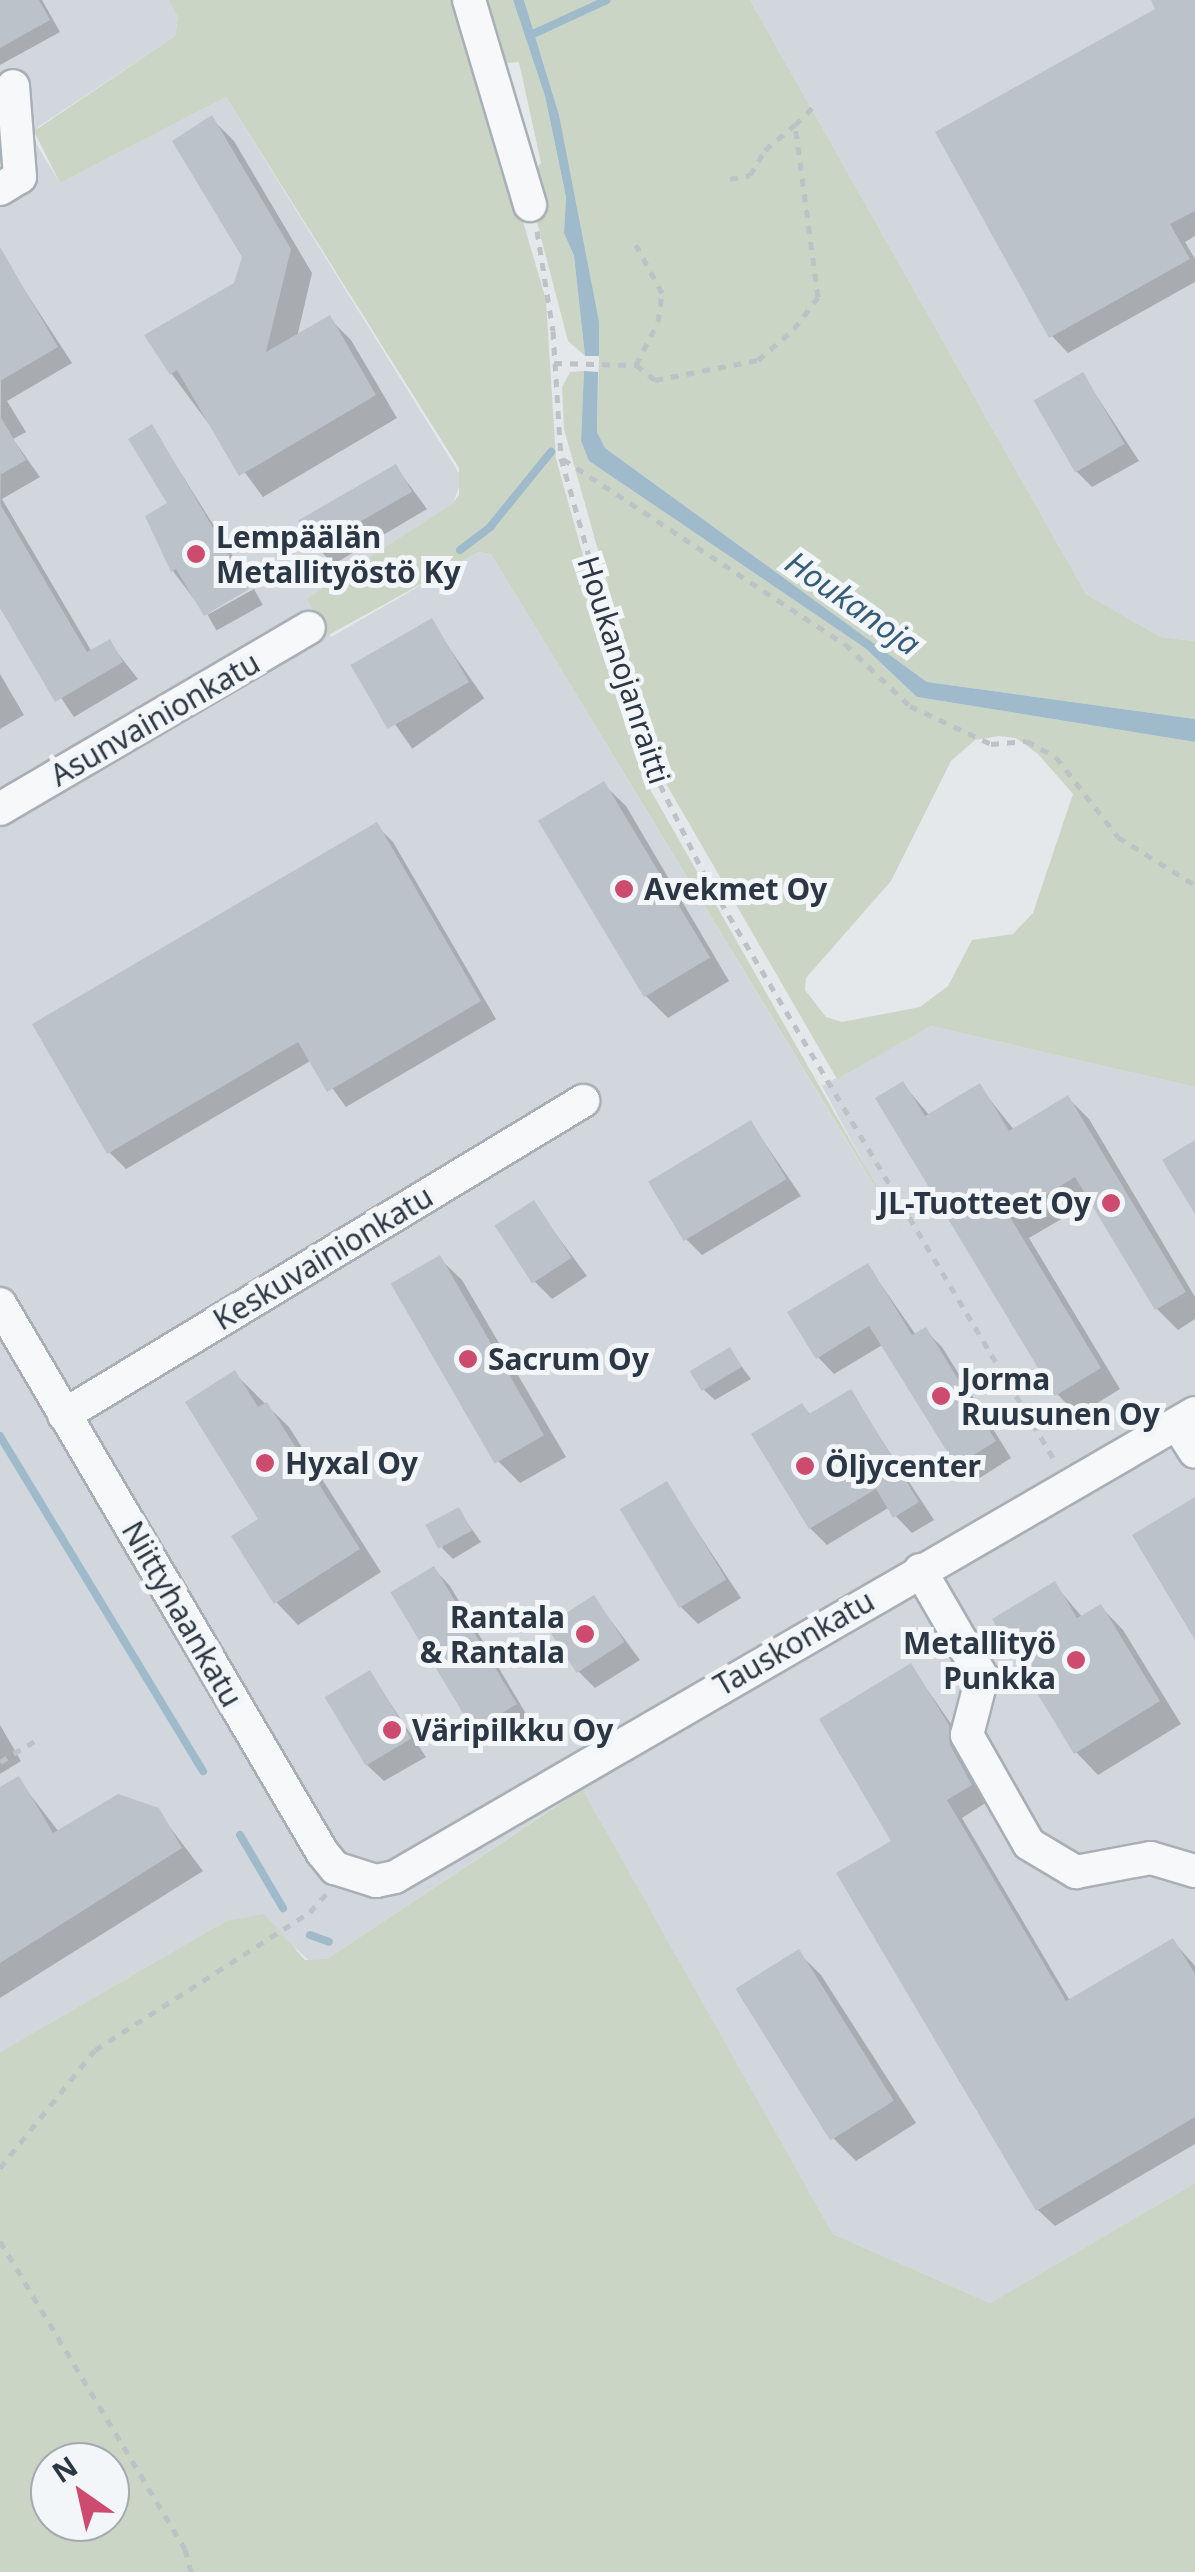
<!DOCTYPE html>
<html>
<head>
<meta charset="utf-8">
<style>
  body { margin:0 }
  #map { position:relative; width:1195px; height:2572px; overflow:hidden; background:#e4e8eb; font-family:"Noto Sans",sans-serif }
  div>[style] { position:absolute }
  .built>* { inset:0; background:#d2d7dd }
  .green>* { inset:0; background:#cbd5c5 }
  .water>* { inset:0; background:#9fbacb }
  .shadow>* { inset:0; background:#0003; transform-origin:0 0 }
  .stream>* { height:8px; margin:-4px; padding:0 4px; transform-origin:4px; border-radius:4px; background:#9fbacb }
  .building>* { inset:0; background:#bbc2c9; transform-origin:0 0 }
  .path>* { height:5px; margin-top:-2.5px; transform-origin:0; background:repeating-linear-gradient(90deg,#bdc2c6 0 8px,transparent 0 16px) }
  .roads { filter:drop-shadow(2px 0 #a9afb6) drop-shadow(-2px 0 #a9afb6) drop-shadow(0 2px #a9afb6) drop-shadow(0 -2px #a9afb6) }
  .minor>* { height:32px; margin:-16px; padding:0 16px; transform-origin:16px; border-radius:16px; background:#f6f8f9 }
  .dots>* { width:28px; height:28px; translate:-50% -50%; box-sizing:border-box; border:5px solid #f3f6f8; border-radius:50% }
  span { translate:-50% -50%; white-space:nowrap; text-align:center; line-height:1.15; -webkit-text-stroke:10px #f3f6f8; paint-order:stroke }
  .poi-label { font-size:30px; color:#2b3744; font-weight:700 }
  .left { translate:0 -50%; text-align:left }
  .right { translate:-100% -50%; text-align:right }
  .street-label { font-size:30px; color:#2b3744 }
  .water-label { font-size:32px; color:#355c78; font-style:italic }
  .north { position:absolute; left:30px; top:2442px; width:100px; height:100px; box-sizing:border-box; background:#f3f6f8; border:2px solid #a3aab0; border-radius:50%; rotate:326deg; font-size:28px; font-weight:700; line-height:40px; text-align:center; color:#2b3744 }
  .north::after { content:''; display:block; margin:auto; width:35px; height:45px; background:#ce4b70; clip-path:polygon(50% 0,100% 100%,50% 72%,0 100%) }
</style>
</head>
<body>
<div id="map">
  <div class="built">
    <i style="clip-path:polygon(0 0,169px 0,178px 16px,175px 36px,38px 127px,34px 140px,60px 183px,226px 97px,462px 478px,453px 504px,307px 598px,331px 637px,479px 552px,491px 554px,888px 1209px,822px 1086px,931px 1026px,1195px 1087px,1195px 2183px,990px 2303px,833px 2234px,581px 1789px,327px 1959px,313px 1964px,295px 1948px,226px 1921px,0 2052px)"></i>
    <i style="clip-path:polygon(750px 0,1195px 0,1195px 641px,1161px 637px,1086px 594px)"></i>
  </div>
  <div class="green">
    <i style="clip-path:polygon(169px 0,458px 0,546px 300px,556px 459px,647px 784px,906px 1238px,491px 554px,479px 552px,325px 637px,307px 598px,452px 504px,459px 495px,459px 468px,226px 97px,60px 183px,34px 131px,175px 36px,178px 17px)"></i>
    <i style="clip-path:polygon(473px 0,513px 0,545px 96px,566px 197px,564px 233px,574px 256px,585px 356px,568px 341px,526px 180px,541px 163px,519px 62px,494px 64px)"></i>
    <i style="clip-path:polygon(524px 0,750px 0,1086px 594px,1161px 637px,1195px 641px,1195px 719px,927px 682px,605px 448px,597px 432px,599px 356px,559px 115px)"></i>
    <i style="clip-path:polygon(evenodd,584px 371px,581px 441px,589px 461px,865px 648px,917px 697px,1195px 742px,1195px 1087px,931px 1026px,837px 1079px,661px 775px,564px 429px,562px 387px,570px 372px,584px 371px,999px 736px,1016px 738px,1038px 754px,1073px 794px,1033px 913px,1013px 934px,972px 940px,948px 986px,920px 1007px,842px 1022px,826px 1017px,805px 990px,806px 978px,891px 881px,951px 761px,975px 740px,999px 736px)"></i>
    <i style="clip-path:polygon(evenodd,582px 1789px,833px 2234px,990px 2303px,1195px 2183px,1195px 2572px,0 2572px,0 2052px,226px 1921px,264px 1914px,305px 1960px,327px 1959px,582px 1789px,50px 2462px,110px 2462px,110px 2522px,50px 2522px,50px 2462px)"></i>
  </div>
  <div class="water">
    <i style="clip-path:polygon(513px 0,524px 0,559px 115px,599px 322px,599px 356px,585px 356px,574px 256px,564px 233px,566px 197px,545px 96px)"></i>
    <i style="clip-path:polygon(584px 371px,598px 372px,597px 432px,605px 448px,927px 682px,1195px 719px,1195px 742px,917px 697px,865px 648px,589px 461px,581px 441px)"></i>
  </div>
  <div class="shadow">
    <i style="clip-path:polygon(0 0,42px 0,60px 32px,0 65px)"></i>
    <i style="clip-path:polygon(1153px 0,1195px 0,1195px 236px,1185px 242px,1195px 259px,1195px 282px,1068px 353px,1052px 336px,1159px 10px)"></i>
    <i style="clip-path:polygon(212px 119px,234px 141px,312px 273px,297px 337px,329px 318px,351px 340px,397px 418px,263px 497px,171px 373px,236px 285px,245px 257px)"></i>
    <i style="clip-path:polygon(1px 254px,72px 363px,7px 401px,26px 432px,13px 439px,40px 477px,2px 499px,92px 652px,109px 642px,138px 679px,74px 717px,0 608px)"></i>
    <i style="clip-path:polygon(1083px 375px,1139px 461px,1092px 487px,1075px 470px)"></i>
    <i style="clip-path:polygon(152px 427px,251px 585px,206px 615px,173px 571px,171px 504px)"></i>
    <i style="clip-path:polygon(396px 467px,427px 509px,334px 564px,317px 548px)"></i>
    <i style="left:254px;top:589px;width:18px;height:53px;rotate:61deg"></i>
    <i style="left:431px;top:622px;width:93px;height:88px;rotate:55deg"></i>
    <i style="clip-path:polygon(0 674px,24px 715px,0 729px)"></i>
    <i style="clip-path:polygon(603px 784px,626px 806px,729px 981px,668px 1018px,645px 995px)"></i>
    <i style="clip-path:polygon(376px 825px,393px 842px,496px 1019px,346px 1107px,312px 1060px,126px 1169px,109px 1152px)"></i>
    <i style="clip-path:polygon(903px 1084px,930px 1116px,979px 1086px,1015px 1131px,1068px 1098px,1089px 1119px,1195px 1297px,1195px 1319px,1178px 1330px,1157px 1309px,1092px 1201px,1029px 1238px,1120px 1389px,1078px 1415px,1057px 1394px)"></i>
    <i style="clip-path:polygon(751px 1123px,801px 1196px,702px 1255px,685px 1238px)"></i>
    <i style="clip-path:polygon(533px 1203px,587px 1276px,552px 1299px,535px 1282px)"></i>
    <i style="clip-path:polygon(439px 1258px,462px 1280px,566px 1457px,520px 1483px,498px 1461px,394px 1285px)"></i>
    <i style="clip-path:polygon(868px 1266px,916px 1335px,925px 1330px,942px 1347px,1011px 1458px,975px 1481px,884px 1344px,834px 1374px,818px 1357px)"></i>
    <i style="clip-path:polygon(729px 1350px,751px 1379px,715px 1400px,704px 1390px)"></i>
    <i style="clip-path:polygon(235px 1374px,289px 1427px,381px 1572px,298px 1625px,276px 1602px)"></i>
    <i style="clip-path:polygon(850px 1392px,934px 1520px,912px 1533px,888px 1508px,827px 1545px,810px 1528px,802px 1406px,811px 1415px)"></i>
    <i style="clip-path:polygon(666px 1484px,741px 1598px,698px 1624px,681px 1607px)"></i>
    <i style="clip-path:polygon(458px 1510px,481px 1542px,453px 1559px,442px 1548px)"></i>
    <i style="clip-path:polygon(434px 1569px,450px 1586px,531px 1722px,491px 1746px,474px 1729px)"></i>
    <i style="clip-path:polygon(1054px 1584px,1083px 1618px,1101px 1607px,1123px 1630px,1181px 1724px,1098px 1775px,1076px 1752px)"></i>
    <i style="clip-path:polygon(594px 1598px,640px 1660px,595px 1688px,578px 1671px)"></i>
    <i style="clip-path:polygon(911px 1666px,965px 1744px,987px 1802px,962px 1818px,1070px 2001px,1173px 1941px,1195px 1966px,1195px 2144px,1055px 2226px,1038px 2210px,894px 1842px)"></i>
    <i style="clip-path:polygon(370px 1673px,426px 1757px,384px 1781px,367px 1765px)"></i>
    <i style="clip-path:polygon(0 1725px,21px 1761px,0 1774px)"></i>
    <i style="clip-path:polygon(18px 1779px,59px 1832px,157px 1810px,203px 1871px,0 1998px,0 1790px)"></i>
    <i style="clip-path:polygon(798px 1952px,821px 1975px,916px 2123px,856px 2161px,834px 2139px)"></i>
  </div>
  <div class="stream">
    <i style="left:533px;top:34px;width:81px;rotate:-24.7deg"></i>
    <i style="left:460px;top:550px;width:38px;rotate:-37deg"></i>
    <i style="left:490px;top:527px;width:97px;rotate:-50.9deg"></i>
    <i style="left:0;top:1436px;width:392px;rotate:58.8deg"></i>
    <i style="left:240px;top:1835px;width:85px;rotate:59.5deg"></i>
    <i style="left:310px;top:1935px;width:20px;rotate:20deg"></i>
  </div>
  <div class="building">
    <i style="clip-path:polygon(0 0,39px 0,50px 20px,0 48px)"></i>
    <i style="clip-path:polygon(1151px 0,1195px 0,1195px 211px,1170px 224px,1190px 259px,1049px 338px,935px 132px,1155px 9px)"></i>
    <i style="clip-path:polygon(212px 115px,291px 249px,266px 352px,330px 315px,376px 395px,239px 476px,177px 370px,170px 375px,144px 335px,234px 283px,242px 257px,172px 141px)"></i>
    <i style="clip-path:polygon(0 247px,58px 347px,0 381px)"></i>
    <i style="left:1083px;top:372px;width:83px;height:57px;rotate:60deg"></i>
    <i style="clip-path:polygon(0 416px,26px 460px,0 475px)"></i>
    <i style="clip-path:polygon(152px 424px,249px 589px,204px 616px,176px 569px,171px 572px,145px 516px,167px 503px,128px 439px)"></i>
    <i style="left:396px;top:464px;width:32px;height:113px;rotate:60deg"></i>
    <i style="clip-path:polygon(0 504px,87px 652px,110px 639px,123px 662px,55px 702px,0 608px)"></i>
    <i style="left:432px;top:618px;width:74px;height:94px;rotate:60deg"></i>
    <i style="left:604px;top:781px;width:206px;height:77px;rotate:59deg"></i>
    <i style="clip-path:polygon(377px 822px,481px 1001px,327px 1092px,298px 1042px,107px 1154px,32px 1024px)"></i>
    <i style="clip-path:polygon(903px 1081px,925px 1116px,980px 1083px,1009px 1131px,1068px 1095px,1186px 1292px,1155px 1310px,1075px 1177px,1010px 1217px,1101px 1368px,1055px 1396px,875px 1098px)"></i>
    <i style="left:751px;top:1120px;width:69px;height:120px;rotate:59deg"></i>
    <i style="clip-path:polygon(1195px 1140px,1195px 1214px,1162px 1160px)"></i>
    <i style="left:534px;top:1200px;width:69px;height:47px;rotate:57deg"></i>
    <i style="left:440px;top:1255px;width:208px;height:57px;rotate:60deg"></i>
    <i style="clip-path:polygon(868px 1263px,912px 1335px,926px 1327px,996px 1441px,956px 1466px,869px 1326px,816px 1359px,787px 1312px)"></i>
    <i style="left:730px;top:1347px;width:23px;height:47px;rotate:59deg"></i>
    <i style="clip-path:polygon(235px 1370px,258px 1407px,267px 1402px,360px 1549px,274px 1604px,231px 1536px,258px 1519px,185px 1402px)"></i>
    <i style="clip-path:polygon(851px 1389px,919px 1502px,893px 1518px,876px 1489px,809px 1529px,751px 1434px,802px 1403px,809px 1414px)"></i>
    <i style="left:667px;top:1481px;width:115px;height:55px;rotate:59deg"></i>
    <i style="clip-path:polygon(1195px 1497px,1195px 1640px,1132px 1535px)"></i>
    <i style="left:459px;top:1507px;width:27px;height:38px;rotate:62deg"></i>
    <i style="left:434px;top:1566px;width:161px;height:51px;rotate:59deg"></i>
    <i style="clip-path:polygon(1055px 1581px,1077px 1618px,1101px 1604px,1160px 1701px,1074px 1754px,992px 1619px)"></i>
    <i style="left:594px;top:1595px;width:56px;height:57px;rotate:57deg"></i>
    <i style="clip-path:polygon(911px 1663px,949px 1725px,950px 1745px,972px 1785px,947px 1800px,1066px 2001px,1173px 1938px,1195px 1974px,1195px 2117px,1036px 2211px,836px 1873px,891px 1841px,819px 1719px)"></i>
    <i style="left:370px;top:1670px;width:80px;height:53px;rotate:59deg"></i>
    <i style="clip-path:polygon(19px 1776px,53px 1833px,118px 1794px,159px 1808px,182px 1848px,0 1963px,0 1787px)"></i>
    <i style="left:799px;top:1949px;width:179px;height:75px;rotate:58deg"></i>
  </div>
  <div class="path">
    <i style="left:730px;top:179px;width:20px;rotate:-11deg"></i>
    <i style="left:750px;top:175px;width:29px;rotate:-59deg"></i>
    <i style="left:765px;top:150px;width:39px;rotate:-40deg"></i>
    <i style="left:537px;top:231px;width:101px;rotate:80.9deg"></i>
    <i style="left:553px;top:331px;width:127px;rotate:86.4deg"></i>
    <i style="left:561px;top:458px;width:310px;rotate:74.1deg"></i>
    <i style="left:646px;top:756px;width:131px;rotate:63.8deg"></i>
    <i style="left:704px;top:874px;width:684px;rotate:59.12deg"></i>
    <i style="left:554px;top:363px;width:82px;rotate:1.4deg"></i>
    <i style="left:636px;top:365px;width:48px;rotate:-62.9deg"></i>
    <i style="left:658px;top:322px;width:29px;rotate:-82deg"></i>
    <i style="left:662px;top:293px;width:55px;rotate:-118.4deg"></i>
    <i style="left:636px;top:365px;width:24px;rotate:38deg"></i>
    <i style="left:655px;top:380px;width:105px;rotate:-11deg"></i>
    <i style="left:758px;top:360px;width:48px;rotate:-40.7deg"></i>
    <i style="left:794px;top:329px;width:40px;rotate:-53deg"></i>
    <i style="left:818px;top:297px;width:174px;rotate:-97.6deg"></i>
    <i style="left:795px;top:125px;width:31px;rotate:-45deg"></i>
    <i style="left:563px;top:459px;width:337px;rotate:33.3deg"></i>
    <i style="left:845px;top:644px;width:90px;rotate:43.6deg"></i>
    <i style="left:910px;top:706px;width:89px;rotate:25.1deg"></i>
    <i style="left:991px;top:744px;width:36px;rotate:-5deg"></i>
    <i style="left:1027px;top:741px;width:33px;rotate:29deg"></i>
    <i style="left:1056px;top:757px;width:101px;rotate:52.2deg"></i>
    <i style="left:1118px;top:837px;width:91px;rotate:31.9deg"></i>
    <i style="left:0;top:1762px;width:41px;rotate:-31deg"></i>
    <i style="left:0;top:2168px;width:151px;rotate:-51.2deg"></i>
    <i style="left:95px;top:2050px;width:255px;rotate:-32.7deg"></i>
    <i style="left:310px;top:1912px;width:24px;rotate:-48deg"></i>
    <i style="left:0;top:2241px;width:359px;rotate:59deg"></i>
    <i style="left:185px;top:2549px;width:24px;rotate:75deg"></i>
  </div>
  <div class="roads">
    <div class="minor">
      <i style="left:469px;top:0;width:214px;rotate:73.4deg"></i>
      <i style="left:0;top:189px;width:23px;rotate:-31deg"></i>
      <i style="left:20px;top:177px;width:91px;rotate:-94.4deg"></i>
      <i style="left:0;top:809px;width:358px;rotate:-30.4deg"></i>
      <i style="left:0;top:1304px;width:636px;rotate:59.56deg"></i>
      <i style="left:322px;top:1852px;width:21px;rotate:51deg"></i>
      <i style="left:335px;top:1868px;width:43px;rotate:17.6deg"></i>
      <i style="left:376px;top:1881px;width:19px;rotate:-12deg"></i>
      <i style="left:395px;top:1877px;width:925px;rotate:-30.11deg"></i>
      <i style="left:64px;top:1415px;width:607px;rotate:-31.17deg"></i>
      <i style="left:1177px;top:1424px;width:33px;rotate:57deg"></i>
      <i style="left:920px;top:1570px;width:124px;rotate:59.9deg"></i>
      <i style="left:982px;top:1677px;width:60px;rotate:104.5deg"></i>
      <i style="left:967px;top:1735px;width:125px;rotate:60.4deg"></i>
      <i style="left:1029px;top:1844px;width:55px;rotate:30.8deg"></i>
      <i style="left:1076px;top:1872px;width:76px;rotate:-10.6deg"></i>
      <i style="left:1151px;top:1858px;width:46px;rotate:16.5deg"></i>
    </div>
  </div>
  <div class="dots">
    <i style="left:196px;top:554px;background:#ce4b70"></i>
    <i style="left:624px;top:889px;background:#ce4b70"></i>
    <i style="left:1111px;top:1203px;background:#ce4b70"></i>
    <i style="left:468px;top:1359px;background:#ce4b70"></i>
    <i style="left:941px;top:1396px;background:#ce4b70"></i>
    <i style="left:265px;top:1463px;background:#ce4b70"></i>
    <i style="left:805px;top:1466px;background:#ce4b70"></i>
    <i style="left:585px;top:1634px;background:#ce4b70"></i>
    <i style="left:1076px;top:1660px;background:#ce4b70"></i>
    <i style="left:392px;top:1730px;background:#ce4b70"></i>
  </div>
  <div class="poi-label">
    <span class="left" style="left:216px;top:554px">Lempäälän<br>Metallityöstö Ky</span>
    <span class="left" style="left:644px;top:889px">Avekmet Oy</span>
    <span class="right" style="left:1091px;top:1203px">JL-Tuotteet Oy</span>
    <span class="left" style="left:488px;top:1359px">Sacrum Oy</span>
    <span class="left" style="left:961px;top:1396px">Jorma<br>Ruusunen Oy</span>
    <span class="left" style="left:285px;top:1463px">Hyxal Oy</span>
    <span class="left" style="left:825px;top:1466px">Öljycenter</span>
    <span class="right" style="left:565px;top:1634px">Rantala<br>&amp; Rantala</span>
    <span class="right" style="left:1056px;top:1660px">Metallityö<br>Punkka</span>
    <span class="left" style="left:412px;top:1730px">Väripilkku Oy</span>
  </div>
  <div class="street-label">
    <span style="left:624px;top:670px;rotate:72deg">Houkanojanraitti</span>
    <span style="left:155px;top:719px;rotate:-30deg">Asunvainionkatu</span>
    <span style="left:323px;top:1258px;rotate:-31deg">Keskuvainionkatu</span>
    <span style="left:182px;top:1614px;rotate:60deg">Niittyhaankatu</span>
    <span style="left:794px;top:1643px;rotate:-30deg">Tauskonkatu</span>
  </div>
  <div class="water-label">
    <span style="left:853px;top:603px;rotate:35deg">Houkanoja</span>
  </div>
  <div class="north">N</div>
</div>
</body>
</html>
